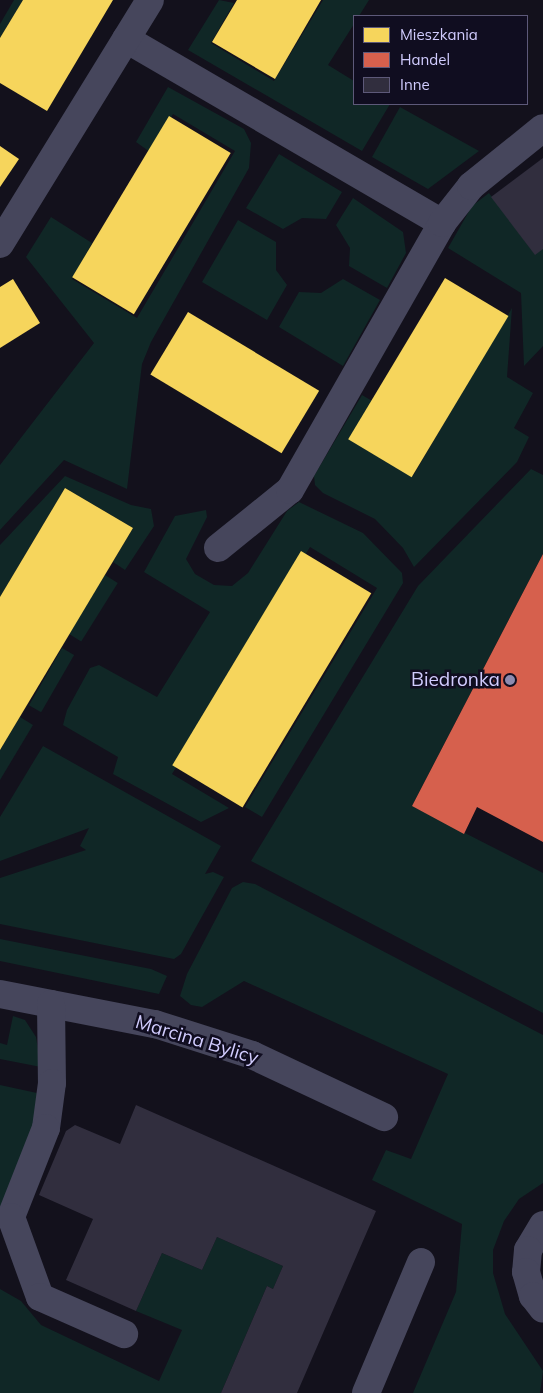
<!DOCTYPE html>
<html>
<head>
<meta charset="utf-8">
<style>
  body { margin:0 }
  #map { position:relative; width:543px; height:1393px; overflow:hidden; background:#13111c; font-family:Mulish,sans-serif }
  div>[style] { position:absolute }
  .green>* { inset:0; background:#102726; transform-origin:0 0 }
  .homes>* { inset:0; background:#f6d55c; transform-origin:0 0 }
  .shops>* { inset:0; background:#d6604d }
  .building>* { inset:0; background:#312e3e }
  .minor>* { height:28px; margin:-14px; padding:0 14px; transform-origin:14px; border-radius:14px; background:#46465c }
  .dots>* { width:14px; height:14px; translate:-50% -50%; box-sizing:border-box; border:2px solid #100d20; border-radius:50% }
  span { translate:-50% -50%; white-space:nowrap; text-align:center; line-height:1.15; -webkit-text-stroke:5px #100d20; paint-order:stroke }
  .poi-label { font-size:19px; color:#d1ccfe }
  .right { translate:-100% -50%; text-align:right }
  .street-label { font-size:19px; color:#d1ccfe }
  .legend { position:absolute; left:353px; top:15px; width:175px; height:90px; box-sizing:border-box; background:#100d20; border:1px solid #5d5979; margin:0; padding:6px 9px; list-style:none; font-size:15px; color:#d1ccfe }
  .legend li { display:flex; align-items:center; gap:10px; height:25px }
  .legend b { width:25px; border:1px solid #5d5979 }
</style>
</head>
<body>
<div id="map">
  <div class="green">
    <i style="clip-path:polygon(14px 0,23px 0,0 38px,0 24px)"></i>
    <i style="clip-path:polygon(219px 0,234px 3px,211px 43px,274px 81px,323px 0,369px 0,359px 16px,354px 16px,354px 24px,328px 65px,354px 81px,354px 104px,390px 104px,362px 151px,188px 50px)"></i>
    <i style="clip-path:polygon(168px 87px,244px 129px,251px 143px,249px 168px,151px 342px,142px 364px,127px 489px,64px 460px,0 530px,0 465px,94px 343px,26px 257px,51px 217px,92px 243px,72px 279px,137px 318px,235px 151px,173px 114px,150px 152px,136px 142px)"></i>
    <i style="clip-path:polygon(400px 107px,479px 151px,428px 189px,372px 157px)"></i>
    <i style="clip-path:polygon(279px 154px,342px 192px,326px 219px,302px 218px,283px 229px,246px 208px)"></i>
    <i style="clip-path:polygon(489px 193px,533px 252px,543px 246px,543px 346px,524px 366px,521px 293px,448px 248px,472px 206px)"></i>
    <i style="clip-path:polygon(353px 198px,403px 232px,406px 253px,387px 288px,349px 266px,350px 248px,336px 225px)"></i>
    <i style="clip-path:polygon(238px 220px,276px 242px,276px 270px,287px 285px,267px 320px,202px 282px)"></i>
    <i style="clip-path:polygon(343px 279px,380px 300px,343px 366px,279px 327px,299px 292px,321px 293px)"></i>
    <i style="clip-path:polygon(512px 308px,507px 377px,533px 393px,514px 428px,529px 437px,517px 462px,414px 567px,403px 548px,375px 519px,323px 493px,315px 485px,314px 476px,362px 395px,374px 402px,352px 440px,413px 476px)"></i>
    <i style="clip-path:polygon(531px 469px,543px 475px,543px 554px,412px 806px,543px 873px,543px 1013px,251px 861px,418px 586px)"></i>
    <i style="clip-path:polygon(65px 476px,131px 505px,151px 509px,154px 526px,125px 570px,113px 562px,133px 528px,65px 488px,0 597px,0 545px)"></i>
    <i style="clip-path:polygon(299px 502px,363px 533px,402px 573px,403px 583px,262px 817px,245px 807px,377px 588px,310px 547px,172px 774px,229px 808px,201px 822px,113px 774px,118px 757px,63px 725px,67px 710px,90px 668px,99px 665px,157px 697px,210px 612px,144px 572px,175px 516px,206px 510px,207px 517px,186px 559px,195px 574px,214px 585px,232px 586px,248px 573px,287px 511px)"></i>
    <i style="left:105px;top:575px;width:15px;height:69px;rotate:32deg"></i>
    <i style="left:62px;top:648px;width:14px;height:66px;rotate:30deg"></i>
    <i style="clip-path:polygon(20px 717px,33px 725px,0 780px,0 750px)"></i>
    <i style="clip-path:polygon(43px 746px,221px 846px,205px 874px,213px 872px,224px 877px,181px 954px,174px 959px,0 924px,0 878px,86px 850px,80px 846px,89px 828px,0 861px,0 817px)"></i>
    <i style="clip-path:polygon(243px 882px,255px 884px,543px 1035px,543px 1183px,519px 1199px,504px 1221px,493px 1250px,493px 1273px,505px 1314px,543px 1371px,540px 1393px,413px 1393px,456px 1292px,462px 1224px,372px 1180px,386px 1150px,411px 1159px,448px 1074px,244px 981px,202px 1007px,191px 1005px,180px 996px,187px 974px,232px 888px)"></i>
    <i style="clip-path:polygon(0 939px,151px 969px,167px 976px,159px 994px,0 961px)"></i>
    <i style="clip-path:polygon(13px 1016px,25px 1020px,36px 1037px,41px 1067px,0 1059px,0 1043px,7px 1045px)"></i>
    <i style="clip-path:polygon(0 1085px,37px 1093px,36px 1123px,0 1209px)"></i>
    <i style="clip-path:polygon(217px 1237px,283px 1266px,273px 1289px,267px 1286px,221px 1393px,0 1393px,0 1289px,21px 1301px,41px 1325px,159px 1381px,182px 1330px,136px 1311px,162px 1253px,202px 1270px)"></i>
  </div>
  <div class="homes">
    <i style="clip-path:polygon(23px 0,113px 0,47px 111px,0 83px,0 38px)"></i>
    <i style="clip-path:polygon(237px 0,321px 0,275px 79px,212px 42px)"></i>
    <i style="left:169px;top:116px;width:72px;height:188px;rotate:31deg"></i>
    <i style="clip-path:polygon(0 146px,19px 159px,0 187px)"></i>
    <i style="left:445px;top:278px;width:74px;height:188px;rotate:31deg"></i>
    <i style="clip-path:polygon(13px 279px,40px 323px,0 348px,0 287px)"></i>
    <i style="left:188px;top:312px;width:153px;height:73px;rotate:31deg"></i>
    <i style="clip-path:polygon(65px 488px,133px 528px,0 750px,0 597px)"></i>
    <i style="left:301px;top:551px;width:82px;height:250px;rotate:31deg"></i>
  </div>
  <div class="shops">
    <i style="clip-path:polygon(543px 554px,543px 842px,477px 807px,464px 834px,412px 806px)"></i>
  </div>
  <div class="building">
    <i style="clip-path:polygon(543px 158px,543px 249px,535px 255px,491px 197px)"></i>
    <i style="clip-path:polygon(136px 1105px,376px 1211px,297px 1393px,221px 1393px,267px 1286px,273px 1289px,283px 1266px,217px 1237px,202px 1270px,162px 1253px,136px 1311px,66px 1280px,93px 1219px,39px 1195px,66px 1131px,75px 1125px,120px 1144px)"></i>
  </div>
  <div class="minor">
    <i style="left:126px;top:39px;width:366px;rotate:30.2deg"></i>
    <i style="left:0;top:244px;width:286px;rotate:-58.4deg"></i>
    <i style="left:218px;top:548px;width:92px;rotate:-38.9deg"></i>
    <i style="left:290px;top:490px;width:307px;rotate:-60.3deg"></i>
    <i style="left:442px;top:223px;width:47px;rotate:-51.9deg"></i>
    <i style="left:471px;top:186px;width:92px;rotate:-38.9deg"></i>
    <i style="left:0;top:994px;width:158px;rotate:11deg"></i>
    <i style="left:155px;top:1024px;width:102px;rotate:17.7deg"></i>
    <i style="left:252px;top:1055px;width:146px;rotate:25.2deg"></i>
    <i style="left:51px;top:1004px;width:79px;rotate:89.3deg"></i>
    <i style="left:52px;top:1083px;width:45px;rotate:97.6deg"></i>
    <i style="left:46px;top:1128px;width:96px;rotate:111.5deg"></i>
    <i style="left:11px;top:1217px;width:85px;rotate:70.1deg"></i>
    <i style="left:40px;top:1297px;width:92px;rotate:23.8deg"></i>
    <i style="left:543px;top:1225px;width:29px;rotate:121deg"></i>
    <i style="left:528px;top:1250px;width:22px;rotate:95deg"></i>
    <i style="left:526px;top:1272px;width:25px;rotate:74deg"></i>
    <i style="left:533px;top:1296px;width:16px;rotate:52deg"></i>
    <i style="left:366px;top:1393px;width:142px;rotate:-67.2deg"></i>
  </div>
  <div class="dots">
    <i style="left:510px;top:680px;background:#8e8baf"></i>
  </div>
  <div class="poi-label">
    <span class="right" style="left:500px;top:680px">Biedronka</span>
  </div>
  <div class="street-label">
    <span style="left:197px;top:1040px;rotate:17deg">Marcina Bylicy</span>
  </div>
  <ul class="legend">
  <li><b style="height:14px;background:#f6d55c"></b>Mieszkania</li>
  <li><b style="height:14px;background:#d6604d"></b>Handel</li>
  <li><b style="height:14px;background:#312e3e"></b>Inne</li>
  </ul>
</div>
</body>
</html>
